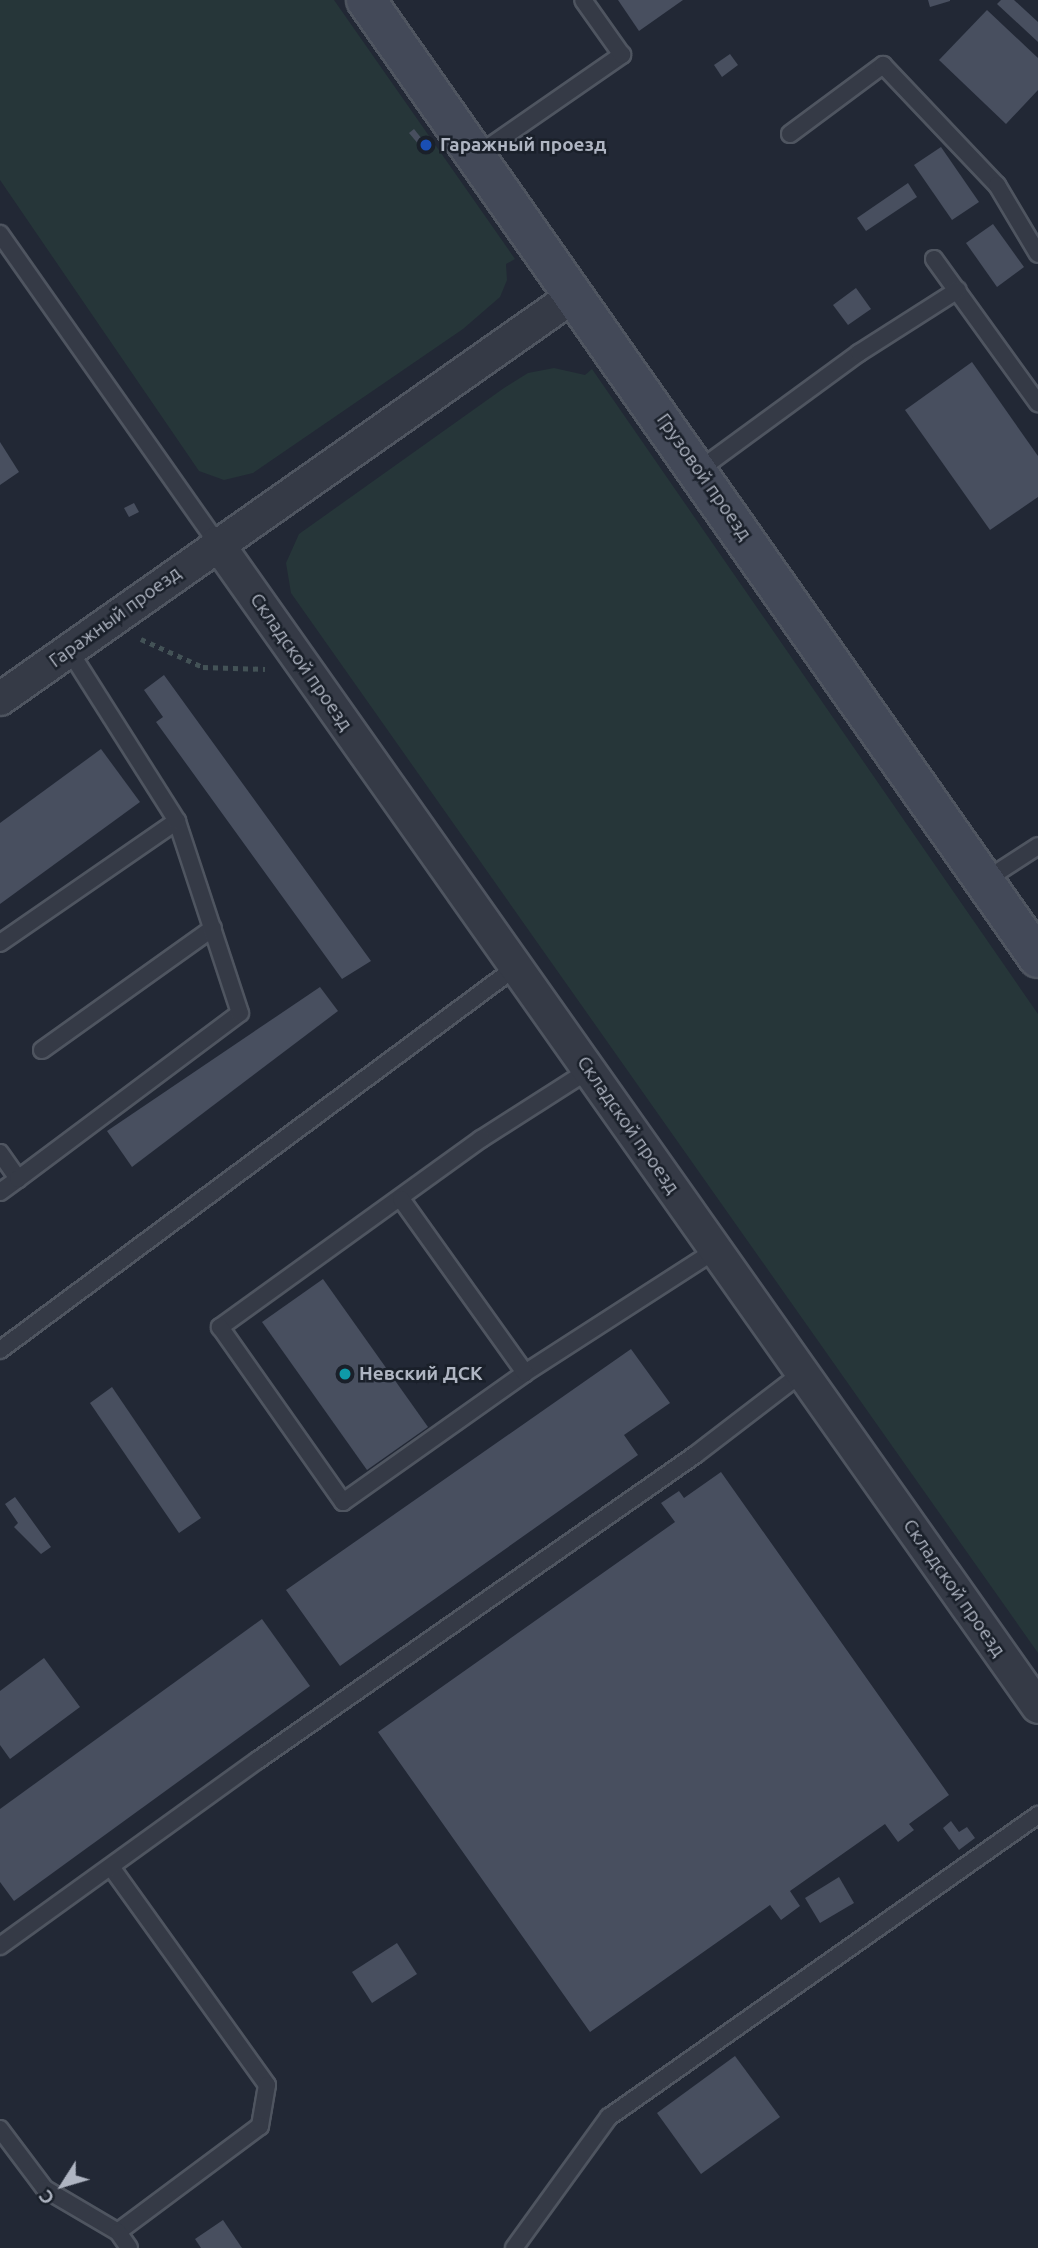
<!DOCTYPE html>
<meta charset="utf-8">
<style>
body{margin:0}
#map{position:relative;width:1038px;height:2248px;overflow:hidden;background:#222835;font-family:Ubuntu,sans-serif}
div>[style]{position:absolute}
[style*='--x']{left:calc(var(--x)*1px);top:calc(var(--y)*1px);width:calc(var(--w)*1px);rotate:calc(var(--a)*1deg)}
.green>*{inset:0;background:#263639}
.building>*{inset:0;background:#484f5f}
.path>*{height:4.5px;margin-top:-2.25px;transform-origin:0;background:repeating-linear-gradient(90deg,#435256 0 5px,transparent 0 10px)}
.roads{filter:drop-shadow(2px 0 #4f5560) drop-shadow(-2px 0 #4f5560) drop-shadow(0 2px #4f5560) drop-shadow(0 -2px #4f5560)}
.lane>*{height:16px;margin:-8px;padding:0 8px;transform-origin:8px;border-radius:8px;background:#353a46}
.street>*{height:32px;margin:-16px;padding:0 16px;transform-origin:16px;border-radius:16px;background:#353a46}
.secondary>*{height:38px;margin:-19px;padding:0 19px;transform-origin:19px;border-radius:19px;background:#434958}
.dots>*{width:19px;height:19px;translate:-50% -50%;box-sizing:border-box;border:4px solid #1a202a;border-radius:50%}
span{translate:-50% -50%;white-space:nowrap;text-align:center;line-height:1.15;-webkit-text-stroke:5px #1a202a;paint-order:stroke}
.poi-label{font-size:19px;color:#afb5c2;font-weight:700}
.left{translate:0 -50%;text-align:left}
.street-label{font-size:19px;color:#afb5c2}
.north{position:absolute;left:28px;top:2150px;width:70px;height:70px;-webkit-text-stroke:5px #1a202a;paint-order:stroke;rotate:233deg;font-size:19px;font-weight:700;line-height:28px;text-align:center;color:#afb5c2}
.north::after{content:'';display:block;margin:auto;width:24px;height:32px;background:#afb5c2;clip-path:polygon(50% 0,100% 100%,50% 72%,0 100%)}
</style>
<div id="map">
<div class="green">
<i style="clip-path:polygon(0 0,334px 0,515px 259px,506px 264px,507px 280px,500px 297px,463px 329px,253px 473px,224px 480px,199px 471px,0 180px)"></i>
<i style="clip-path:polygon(554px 368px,585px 375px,592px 369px,1038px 1014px,1038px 1653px,291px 593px,286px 563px,299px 534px,504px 388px,528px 373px)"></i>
</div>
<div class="building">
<i style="clip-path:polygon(618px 0,683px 0,639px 31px)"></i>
<i style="clip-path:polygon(928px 0,950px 0,950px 1px,930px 7px)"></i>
<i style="clip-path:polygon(1001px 0,1014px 0,1038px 22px,1038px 42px,997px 4px)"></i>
<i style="clip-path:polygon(987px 10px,1038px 58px,1038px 90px,1006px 124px,939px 60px)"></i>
<i style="clip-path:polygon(730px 54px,738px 65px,722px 77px,714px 65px)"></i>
<i style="clip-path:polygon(414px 129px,430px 149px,425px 152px,409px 133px)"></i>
<i style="clip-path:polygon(941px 147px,979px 202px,952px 220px,914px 165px)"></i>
<i style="clip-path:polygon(908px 183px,917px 197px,866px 231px,857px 218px)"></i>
<i style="clip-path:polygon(993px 224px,1024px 267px,997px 287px,966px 243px)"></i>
<i style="clip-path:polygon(856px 288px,871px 309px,848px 325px,833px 305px)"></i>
<i style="clip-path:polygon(972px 362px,1038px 456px,1038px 497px,990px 530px,905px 410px)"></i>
<i style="clip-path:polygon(0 442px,19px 472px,0 485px)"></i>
<i style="clip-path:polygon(134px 503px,139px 512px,129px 517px,124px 508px)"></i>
<i style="clip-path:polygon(164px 675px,371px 961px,342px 979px,156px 722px,163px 717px,144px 690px)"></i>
<i style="clip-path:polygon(101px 749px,140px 802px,0 904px,0 823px)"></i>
<i style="clip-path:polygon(320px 987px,338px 1011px,132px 1167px,107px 1131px)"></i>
<i style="clip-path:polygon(323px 1279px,428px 1427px,367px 1470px,262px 1322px)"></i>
<i style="clip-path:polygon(631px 1349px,670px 1403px,624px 1435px,638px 1455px,340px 1666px,286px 1590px)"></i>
<i style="clip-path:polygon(112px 1387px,201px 1518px,179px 1533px,90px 1403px)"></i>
<i style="clip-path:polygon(721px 1472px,949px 1795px,909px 1824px,914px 1830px,898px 1842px,885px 1824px,790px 1891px,800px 1906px,781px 1920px,770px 1905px,590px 2032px,378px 1732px,675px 1522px,661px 1503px,679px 1491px,684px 1498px)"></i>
<i style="clip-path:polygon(15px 1497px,51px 1547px,41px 1554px,14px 1527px,18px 1523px,5px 1504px)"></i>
<i style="clip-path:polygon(262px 1619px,310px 1686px,14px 1901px,0 1882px,0 1809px)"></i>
<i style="clip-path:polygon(44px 1658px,80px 1707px,10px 1759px,0 1745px,0 1691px)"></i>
<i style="clip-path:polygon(951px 1821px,959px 1832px,967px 1827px,975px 1838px,959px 1850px,943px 1828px)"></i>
<i style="clip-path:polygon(839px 1877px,854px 1903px,820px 1923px,805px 1898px)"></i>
<i style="clip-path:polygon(397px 1943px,417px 1974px,372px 2003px,352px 1972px)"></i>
<i style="clip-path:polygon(735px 2056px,780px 2117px,701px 2174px,657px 2113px)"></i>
<i style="clip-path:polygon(223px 2220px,242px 2248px,201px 2248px,195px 2239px)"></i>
</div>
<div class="path">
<i style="--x:141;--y:639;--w:68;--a:24.3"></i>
<i style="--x:203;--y:667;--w:62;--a:1.8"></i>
</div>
<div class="roads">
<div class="lane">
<i style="--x:790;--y:134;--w:116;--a:-36.6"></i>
<i style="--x:883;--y:65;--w:166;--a:46.5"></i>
<i style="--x:997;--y:185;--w:80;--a:59.3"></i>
<i style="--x:476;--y:156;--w:178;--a:-34.7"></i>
<i style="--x:622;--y:55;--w:67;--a:-125.3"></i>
<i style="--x:0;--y:234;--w:378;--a:54.9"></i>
<i style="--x:934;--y:259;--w:178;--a:54.2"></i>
<i style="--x:699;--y:470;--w:198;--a:-36.2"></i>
<i style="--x:859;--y:353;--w:117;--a:-32.5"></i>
<i style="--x:984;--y:881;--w:64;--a:-32.9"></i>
<i style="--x:0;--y:943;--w:215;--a:-34.6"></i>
<i style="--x:42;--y:1050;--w:210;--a:-35.5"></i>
<i style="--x:589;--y:1070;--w:128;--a:147.4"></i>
<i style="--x:481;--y:1139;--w:322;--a:144.2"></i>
<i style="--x:220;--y:1327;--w:214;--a:54.9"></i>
<i style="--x:343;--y:1502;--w:223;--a:-35.3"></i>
<i style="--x:525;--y:1373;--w:227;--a:-32.8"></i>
<i style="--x:0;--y:1153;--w:32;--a:55"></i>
<i style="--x:18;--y:1179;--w:22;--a:144"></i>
<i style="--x:18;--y:1179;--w:277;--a:-36.8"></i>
<i style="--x:240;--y:1013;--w:202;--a:-108.2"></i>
<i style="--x:177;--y:821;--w:202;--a:-122.3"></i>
<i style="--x:401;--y:1199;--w:214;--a:54.5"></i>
<i style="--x:0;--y:1350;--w:643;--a:-36.58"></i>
<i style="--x:111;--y:1867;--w:268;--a:54.4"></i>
<i style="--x:267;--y:2085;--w:42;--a:99.7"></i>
<i style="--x:260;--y:2126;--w:177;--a:143.3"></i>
<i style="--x:0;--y:1946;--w:318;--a:-35.8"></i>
<i style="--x:258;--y:1760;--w:533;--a:-34.91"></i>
<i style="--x:695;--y:1455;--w:135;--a:-37.5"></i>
<i style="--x:0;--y:2129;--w:75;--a:53.1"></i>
<i style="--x:45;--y:2189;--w:85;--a:30.5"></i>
<i style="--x:118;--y:2232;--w:19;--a:55"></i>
<i style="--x:514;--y:2248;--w:162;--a:-54.1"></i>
<i style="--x:609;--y:2117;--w:525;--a:-35.14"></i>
</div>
<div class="street">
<i style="--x:217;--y:543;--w:1424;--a:54.8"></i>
<i style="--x:0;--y:699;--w:704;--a:-35.11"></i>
</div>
<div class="secondary">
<i style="--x:366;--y:0;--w:1170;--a:54.95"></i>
</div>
</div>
<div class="dots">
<i style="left:426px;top:145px;background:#1a4fb4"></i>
<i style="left:345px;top:1374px;background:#0f9aa8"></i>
</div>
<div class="poi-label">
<span class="left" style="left:440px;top:145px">Гаражный проезд</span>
<span class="left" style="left:359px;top:1374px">Невский ДСК</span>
</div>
<div class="street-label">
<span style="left:704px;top:477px;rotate:55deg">Грузовой проезд</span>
<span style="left:115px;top:617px;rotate:-36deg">Гаражный проезд</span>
<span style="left:301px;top:662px;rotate:55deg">Складской проезд</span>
<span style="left:628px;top:1125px;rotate:55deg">Складской проезд</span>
<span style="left:954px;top:1588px;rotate:55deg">Складской проезд</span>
</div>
<div class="north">С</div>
</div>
